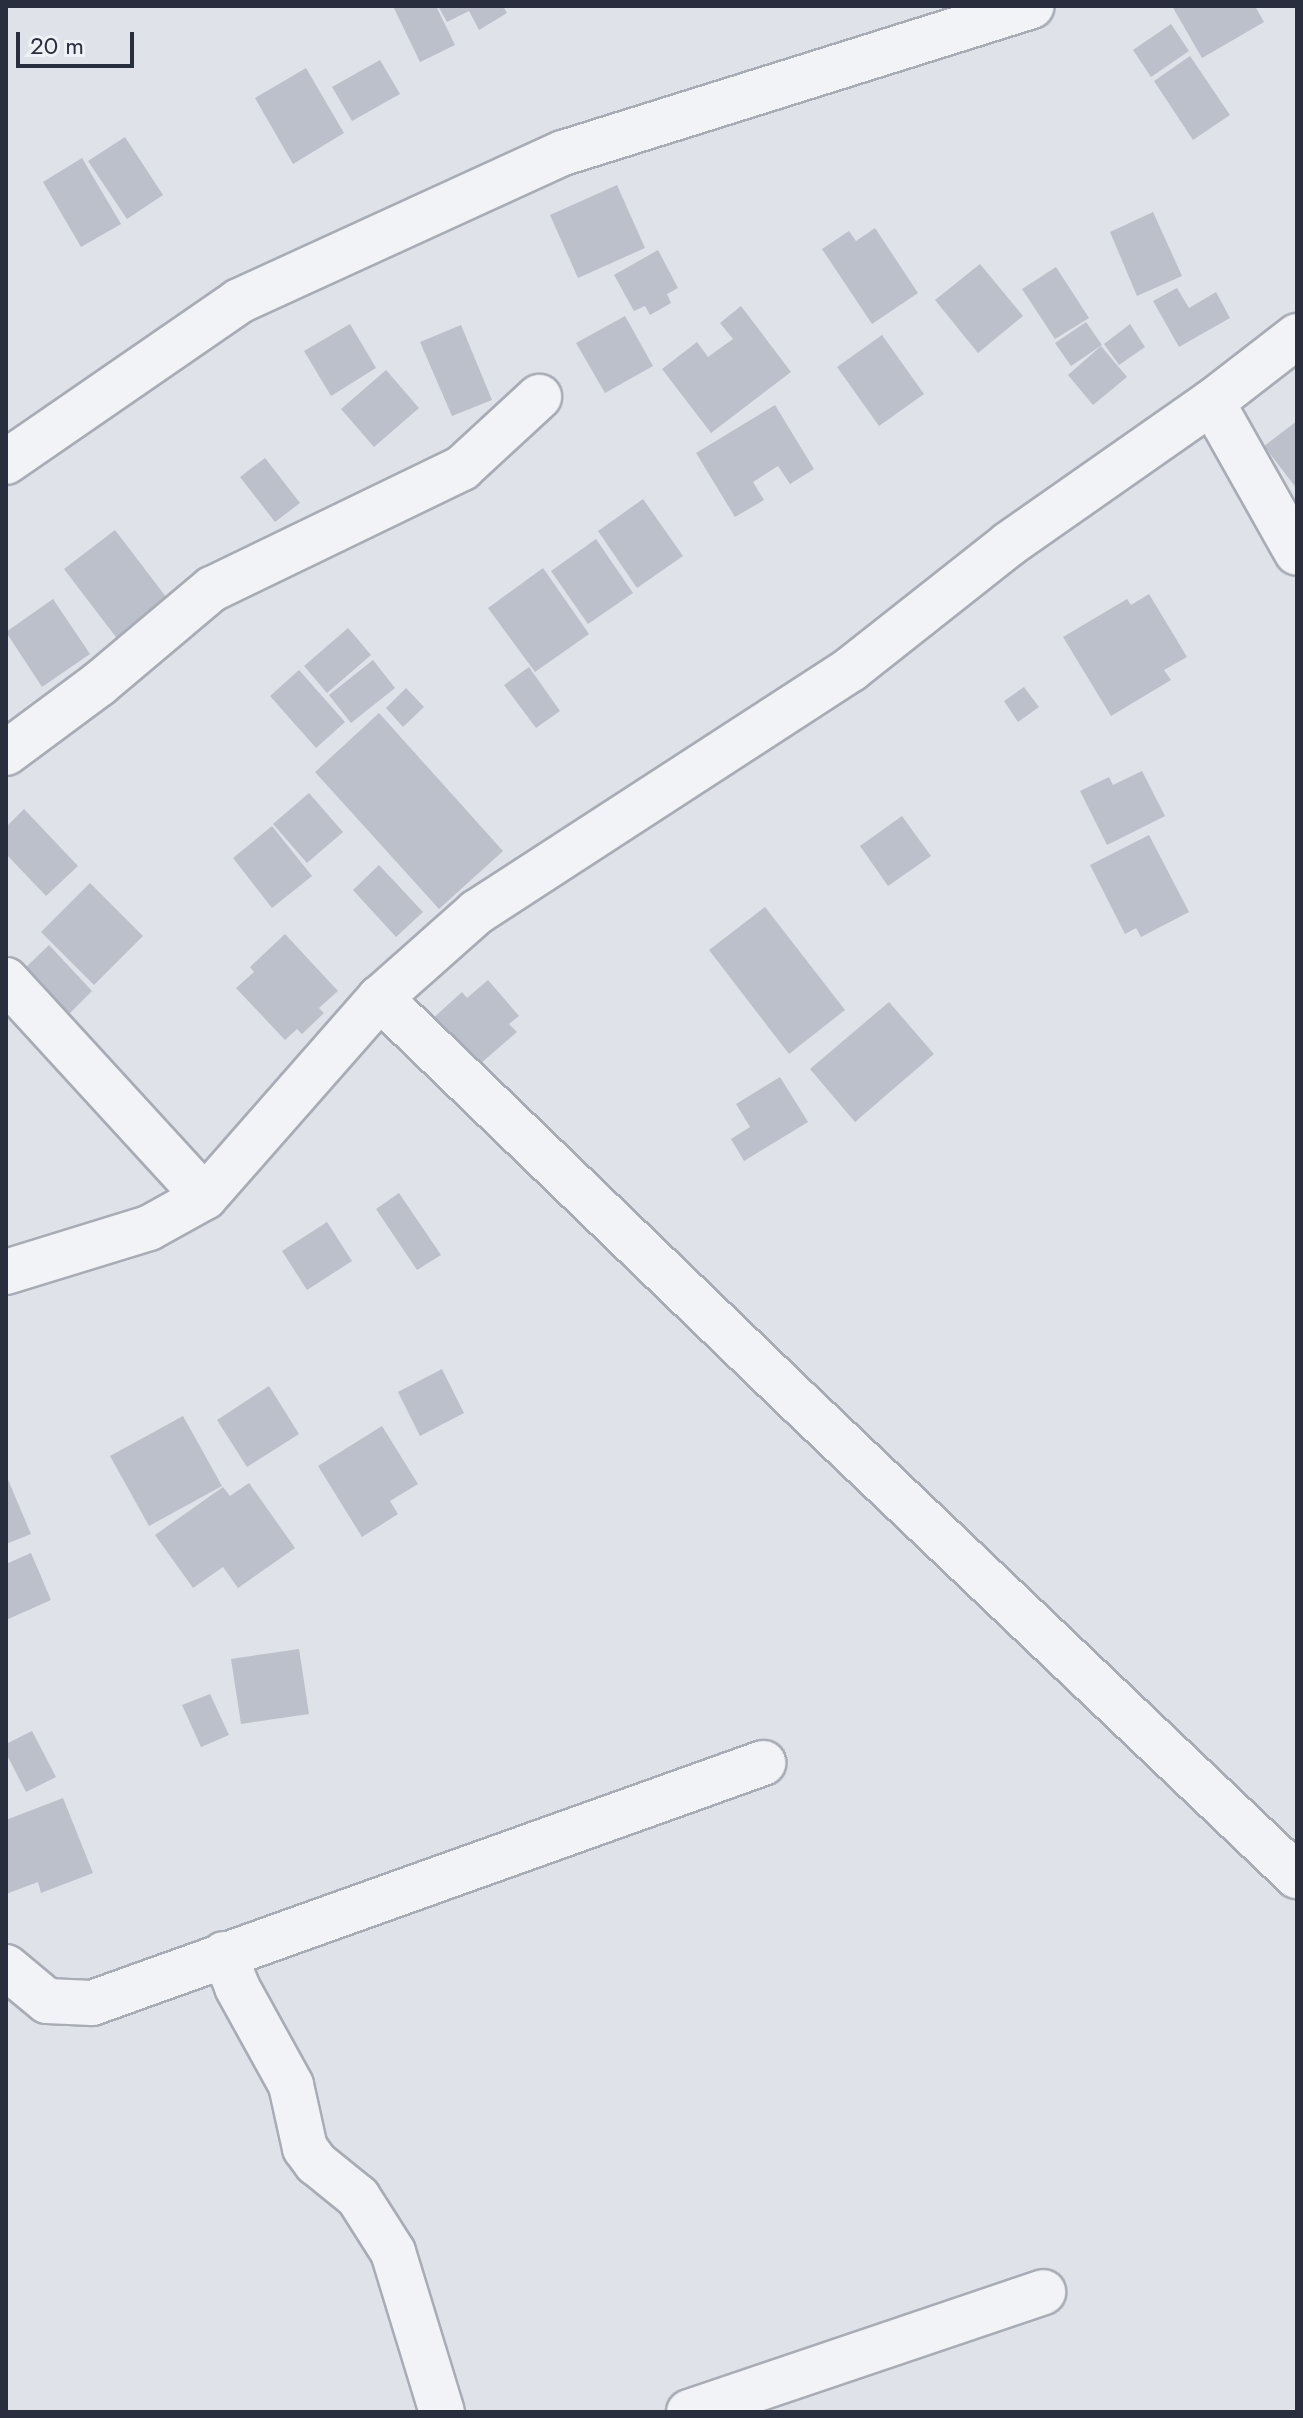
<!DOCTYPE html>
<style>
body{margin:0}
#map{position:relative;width:1303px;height:2418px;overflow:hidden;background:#dfe2e8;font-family:Jost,sans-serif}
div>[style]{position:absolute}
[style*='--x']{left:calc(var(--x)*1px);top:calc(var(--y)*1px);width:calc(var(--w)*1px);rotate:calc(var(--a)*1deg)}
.building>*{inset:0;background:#bcc0ca}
.roads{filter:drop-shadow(2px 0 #a8acb5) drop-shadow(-2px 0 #a8acb5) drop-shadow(0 2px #a8acb5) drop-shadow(0 -2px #a8acb5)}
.minor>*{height:44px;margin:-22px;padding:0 22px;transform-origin:22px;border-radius:22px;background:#f2f3f6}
span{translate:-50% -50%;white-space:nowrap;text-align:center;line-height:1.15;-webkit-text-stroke:6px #eef1f5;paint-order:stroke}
.frame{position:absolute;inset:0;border:8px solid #292e3e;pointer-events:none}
.scale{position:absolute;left:16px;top:32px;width:118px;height:36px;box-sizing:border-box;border:4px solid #292e3e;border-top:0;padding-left:10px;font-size:24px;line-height:28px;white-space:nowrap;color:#292e3e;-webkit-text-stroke:6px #eef1f5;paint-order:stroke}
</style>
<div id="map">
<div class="building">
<i style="clip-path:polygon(393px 6px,436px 6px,455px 45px,420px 62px)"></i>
<i style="clip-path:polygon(438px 6px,503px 6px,507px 13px,479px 30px,469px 11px,447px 22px)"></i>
<i style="clip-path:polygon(1172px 6px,1255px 6px,1264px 22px,1202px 58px)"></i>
<i style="clip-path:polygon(1171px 24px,1189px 51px,1151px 77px,1133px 50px)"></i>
<i style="clip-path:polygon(1190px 56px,1230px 115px,1193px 140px,1154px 81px)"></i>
<i style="clip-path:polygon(380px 60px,400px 94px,352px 121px,332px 87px)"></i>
<i style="clip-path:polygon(306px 68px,344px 133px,293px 164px,255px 98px)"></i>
<i style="clip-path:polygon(125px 137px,163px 195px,127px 219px,88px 161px)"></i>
<i style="clip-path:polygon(82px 158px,121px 224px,81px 247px,43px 182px)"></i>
<i style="clip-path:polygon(617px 185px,645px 248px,578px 278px,550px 215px)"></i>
<i style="clip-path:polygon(1153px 212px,1182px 276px,1137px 296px,1110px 232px)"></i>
<i style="clip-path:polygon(875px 228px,918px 293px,872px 324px,822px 249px,849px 231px,856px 241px)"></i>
<i style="clip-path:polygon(658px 250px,678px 288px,667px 294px,671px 303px,650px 315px,645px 306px,634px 311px,614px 275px)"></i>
<i style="clip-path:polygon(980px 264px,1023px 316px,978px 353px,935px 300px)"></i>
<i style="clip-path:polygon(1056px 267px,1089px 318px,1055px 339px,1022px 289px)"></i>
<i style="clip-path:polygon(1177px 288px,1189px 308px,1216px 292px,1230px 318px,1179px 347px,1153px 301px)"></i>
<i style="clip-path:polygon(741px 306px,791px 372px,711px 433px,662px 369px,697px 342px,708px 357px,733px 339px,720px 323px)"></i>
<i style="clip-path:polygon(625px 316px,653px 366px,605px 393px,576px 343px)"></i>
<i style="clip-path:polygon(1086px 322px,1102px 345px,1071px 366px,1055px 343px)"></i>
<i style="clip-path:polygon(350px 324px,376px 368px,331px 396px,304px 351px)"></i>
<i style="clip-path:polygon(1130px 324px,1145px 347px,1119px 365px,1104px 344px)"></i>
<i style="clip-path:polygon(461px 325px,492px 400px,452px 416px,420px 342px)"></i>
<i style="clip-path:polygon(882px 335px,924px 394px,879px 426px,837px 367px)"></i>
<i style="clip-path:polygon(1101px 346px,1127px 377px,1093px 405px,1068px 375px)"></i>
<i style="clip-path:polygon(386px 370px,419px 408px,374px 447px,341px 409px)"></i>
<i style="clip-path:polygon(775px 405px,814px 469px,790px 484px,778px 466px,753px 482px,764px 500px,735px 517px,696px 453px)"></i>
<i style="clip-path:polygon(1297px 421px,1297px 489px,1264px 446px)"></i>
<i style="clip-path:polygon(265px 458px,300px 503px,275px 522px,240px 477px)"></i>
<i style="clip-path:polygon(643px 499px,683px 556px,637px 588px,598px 531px)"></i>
<i style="clip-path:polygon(115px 530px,176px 610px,125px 649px,64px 569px)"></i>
<i style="clip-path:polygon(596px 539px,633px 593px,588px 624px,551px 571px)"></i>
<i style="clip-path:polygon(543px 568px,589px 634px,535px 672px,488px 608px)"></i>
<i style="clip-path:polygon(1149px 594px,1187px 657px,1164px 670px,1171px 680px,1111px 716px,1063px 637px,1127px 599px,1131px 605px)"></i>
<i style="clip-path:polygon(53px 599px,90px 654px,42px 687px,6px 632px)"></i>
<i style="clip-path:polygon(348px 628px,371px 655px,327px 693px,304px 666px)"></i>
<i style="clip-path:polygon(373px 660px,395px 688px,351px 723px,329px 695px)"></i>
<i style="clip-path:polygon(529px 667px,560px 711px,536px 728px,504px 685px)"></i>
<i style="clip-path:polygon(299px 670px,345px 722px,316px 748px,270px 696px)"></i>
<i style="clip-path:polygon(1024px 687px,1039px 707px,1018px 722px,1004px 701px)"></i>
<i style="clip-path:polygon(406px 688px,424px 707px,403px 727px,386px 708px)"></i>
<i style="clip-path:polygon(379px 713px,503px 851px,439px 909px,315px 772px)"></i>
<i style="clip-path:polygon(1142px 771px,1165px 816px,1107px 845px,1080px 791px,1109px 777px,1113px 785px)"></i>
<i style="clip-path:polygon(309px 793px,343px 832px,307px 863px,273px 824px)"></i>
<i style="clip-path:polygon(24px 809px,78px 866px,46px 896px,6px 854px,6px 827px)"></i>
<i style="clip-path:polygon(902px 816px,931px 856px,888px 886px,860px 846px)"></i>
<i style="clip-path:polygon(272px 826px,312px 876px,272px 908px,233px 858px)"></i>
<i style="clip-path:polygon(1149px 835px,1189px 912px,1141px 937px,1136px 928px,1125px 934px,1090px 865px)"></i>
<i style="clip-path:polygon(379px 865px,423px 912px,396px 937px,353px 890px)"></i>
<i style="clip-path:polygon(90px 883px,143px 936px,94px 985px,41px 932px)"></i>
<i style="clip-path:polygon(765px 907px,845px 1010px,789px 1054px,709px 950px)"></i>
<i style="clip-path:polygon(285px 934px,338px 991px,319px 1008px,324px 1013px,302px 1034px,297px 1029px,285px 1040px,236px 988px,254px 972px,250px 967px)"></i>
<i style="clip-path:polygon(49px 945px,92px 991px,67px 1016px,23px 970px)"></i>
<i style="clip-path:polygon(488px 980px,519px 1016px,509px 1024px,517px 1032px,473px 1070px,430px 1021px,462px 992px,467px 998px)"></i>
<i style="clip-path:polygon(889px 1002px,934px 1054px,855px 1122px,810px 1069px)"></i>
<i style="clip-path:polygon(780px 1077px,808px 1122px,744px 1161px,731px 1139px,750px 1127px,736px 1104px)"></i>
<i style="clip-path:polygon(399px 1193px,441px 1255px,417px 1270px,376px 1209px)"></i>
<i style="clip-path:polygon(327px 1222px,352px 1261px,307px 1290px,282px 1251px)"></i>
<i style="clip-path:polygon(442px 1369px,464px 1413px,420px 1436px,398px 1392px)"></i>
<i style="clip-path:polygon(269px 1386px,299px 1434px,247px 1467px,217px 1420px)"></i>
<i style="clip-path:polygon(183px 1416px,222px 1486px,149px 1526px,110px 1456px)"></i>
<i style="clip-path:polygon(382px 1426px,418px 1484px,390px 1501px,398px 1514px,362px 1537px,318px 1466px)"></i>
<i style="clip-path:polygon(6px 1475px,31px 1534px,6px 1544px)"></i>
<i style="clip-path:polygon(249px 1483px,295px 1548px,238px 1588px,223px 1567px,193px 1588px,155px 1535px,223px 1487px,230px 1496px)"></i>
<i style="clip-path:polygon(31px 1553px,51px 1600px,6px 1620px,6px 1564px)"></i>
<i style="clip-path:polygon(299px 1649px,309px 1714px,241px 1724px,231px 1659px)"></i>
<i style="clip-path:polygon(210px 1694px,229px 1735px,201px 1747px,182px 1705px)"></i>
<i style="clip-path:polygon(32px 1731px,56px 1777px,26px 1792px,6px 1753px,6px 1744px)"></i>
<i style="clip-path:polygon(63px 1798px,93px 1873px,41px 1893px,38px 1882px,6px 1894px,6px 1820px)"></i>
</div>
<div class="roads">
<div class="minor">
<i style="--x:1212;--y:402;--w:173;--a:60.6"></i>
<i style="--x:6;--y:462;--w:283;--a:-34.6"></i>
<i style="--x:239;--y:301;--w:356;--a:-24.6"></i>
<i style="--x:563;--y:153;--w:491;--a:-17.4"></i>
<i style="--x:6;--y:753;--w:116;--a:-36.6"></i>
<i style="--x:99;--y:684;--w:148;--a:-40.1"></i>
<i style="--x:212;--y:589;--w:278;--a:-25.8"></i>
<i style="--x:462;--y:468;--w:105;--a:-42.7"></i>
<i style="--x:6;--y:980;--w:294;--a:47.5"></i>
<i style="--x:380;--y:998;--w:582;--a:43.96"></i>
<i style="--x:799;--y:1402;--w:688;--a:43.59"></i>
<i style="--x:6;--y:1272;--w:150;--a:-17.1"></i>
<i style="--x:149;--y:1228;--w:64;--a:-29"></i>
<i style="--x:205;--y:1197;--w:265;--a:-48.7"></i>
<i style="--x:380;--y:998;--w:130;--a:-41.6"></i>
<i style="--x:477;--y:912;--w:446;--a:-33"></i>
<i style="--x:851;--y:669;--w:201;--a:-38.3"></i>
<i style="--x:1009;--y:544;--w:248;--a:-35"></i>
<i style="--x:1212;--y:402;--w:108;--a:-37.8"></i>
<i style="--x:224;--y:1954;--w:35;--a:68"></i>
<i style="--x:237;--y:1987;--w:112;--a:61.1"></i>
<i style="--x:291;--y:2085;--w:65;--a:77.5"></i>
<i style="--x:305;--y:2148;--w:19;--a:54"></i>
<i style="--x:316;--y:2163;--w:54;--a:39"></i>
<i style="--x:358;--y:2197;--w:65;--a:57.5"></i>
<i style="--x:393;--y:2252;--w:167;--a:73"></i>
<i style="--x:6;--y:1967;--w:53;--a:39.7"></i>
<i style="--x:47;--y:2001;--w:45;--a:2.5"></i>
<i style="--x:92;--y:2003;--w:713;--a:-19.68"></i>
<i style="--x:689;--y:2412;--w:374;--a:-18.7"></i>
</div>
</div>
<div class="frame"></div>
<div class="scale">20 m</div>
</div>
